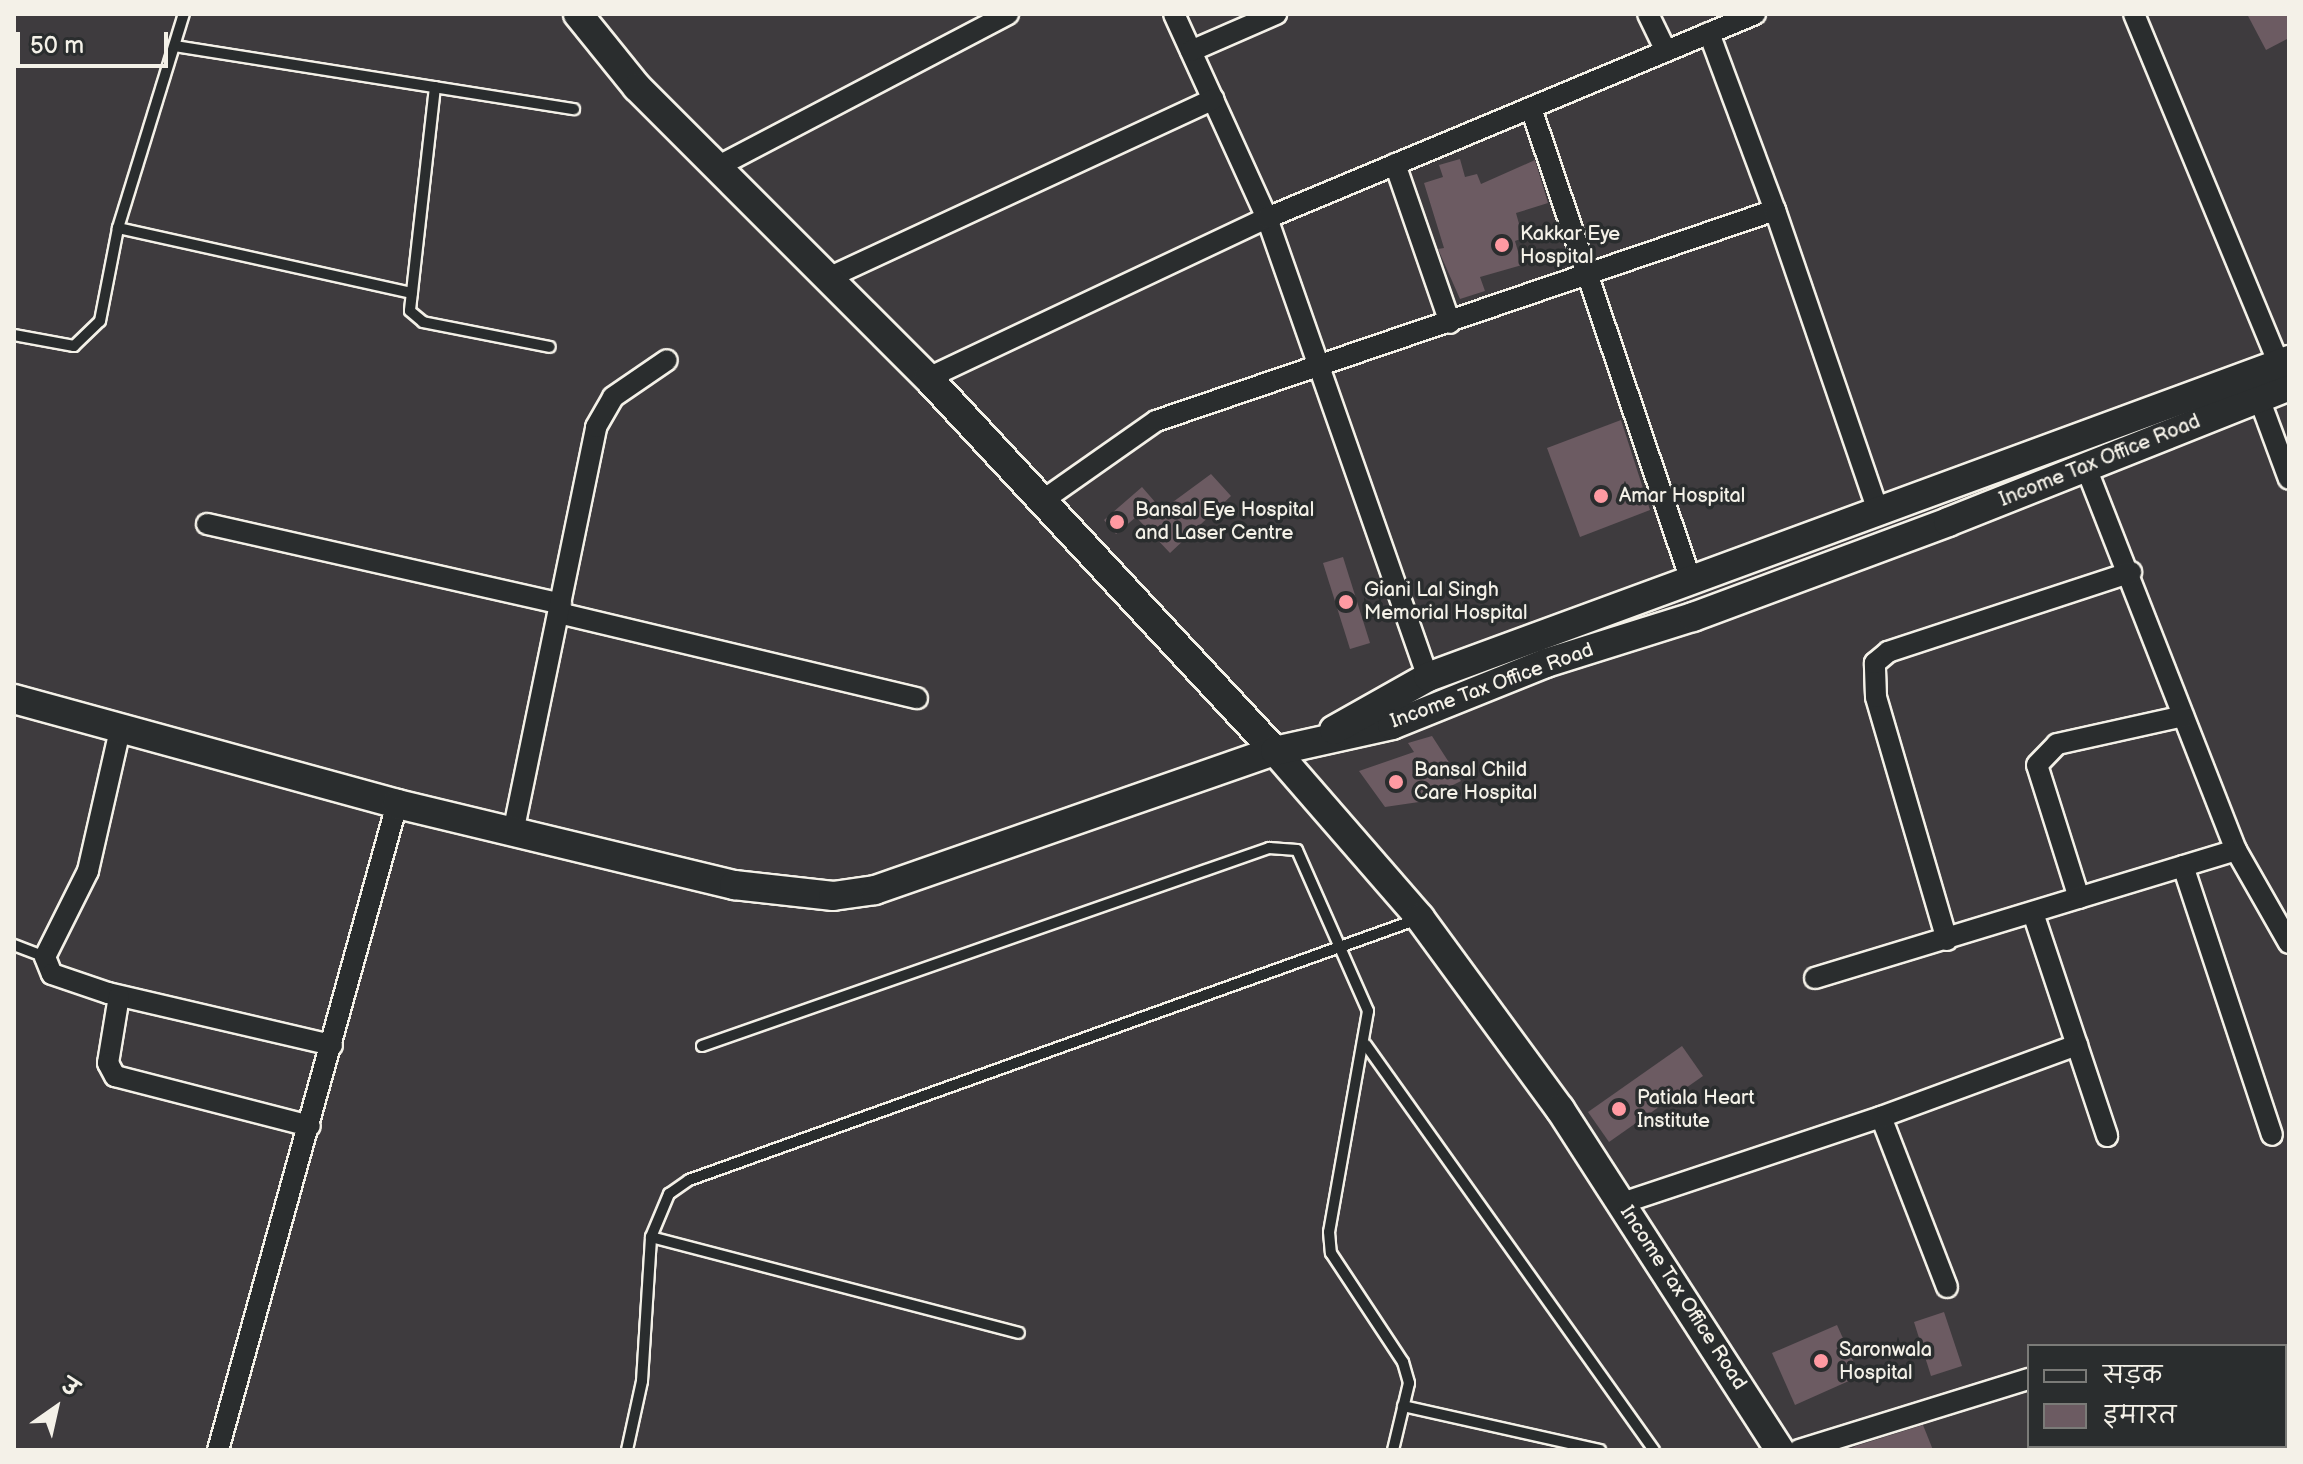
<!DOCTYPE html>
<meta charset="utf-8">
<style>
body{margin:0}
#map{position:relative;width:2303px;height:1464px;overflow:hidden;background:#3e3b3e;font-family:"Balsamiq Sans","Playpen Sans Deva",sans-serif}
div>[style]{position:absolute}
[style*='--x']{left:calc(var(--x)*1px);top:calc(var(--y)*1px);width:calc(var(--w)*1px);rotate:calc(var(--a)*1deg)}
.building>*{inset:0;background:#6c5b62}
.roads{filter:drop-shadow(2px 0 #f4f1e8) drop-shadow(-2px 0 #f4f1e8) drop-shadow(0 2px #f4f1e8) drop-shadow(0 -2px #f4f1e8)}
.lane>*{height:10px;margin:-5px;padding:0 5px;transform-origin:5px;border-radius:5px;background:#2a2d2e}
.street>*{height:20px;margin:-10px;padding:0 10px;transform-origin:10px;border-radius:10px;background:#2a2d2e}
.secondary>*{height:28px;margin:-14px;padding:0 14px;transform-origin:14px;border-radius:14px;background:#2a2d2e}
.dots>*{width:22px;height:22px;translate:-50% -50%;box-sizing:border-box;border:4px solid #2a2d2e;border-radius:50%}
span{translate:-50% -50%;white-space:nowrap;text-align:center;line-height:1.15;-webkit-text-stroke:7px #2a2d2e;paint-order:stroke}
.poi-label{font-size:20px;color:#f4f1e8}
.left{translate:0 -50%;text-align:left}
.street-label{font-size:20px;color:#f4f1e8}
.frame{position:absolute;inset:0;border:16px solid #f4f1e8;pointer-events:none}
.legend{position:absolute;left:2027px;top:1344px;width:260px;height:104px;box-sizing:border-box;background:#2a2d2e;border:2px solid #7b7b78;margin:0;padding:10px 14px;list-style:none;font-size:24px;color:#f4f1e8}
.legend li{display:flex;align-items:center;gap:16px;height:40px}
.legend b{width:40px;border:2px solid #7b7b78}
.north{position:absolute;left:16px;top:1368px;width:80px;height:80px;-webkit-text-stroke:6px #2a2d2e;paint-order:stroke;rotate:34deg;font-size:22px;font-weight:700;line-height:32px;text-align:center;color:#f4f1e8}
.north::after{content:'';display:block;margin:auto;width:28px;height:36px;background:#f4f1e8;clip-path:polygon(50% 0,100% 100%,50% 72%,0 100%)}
.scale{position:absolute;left:16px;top:32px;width:152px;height:36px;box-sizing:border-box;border:4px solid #f4f1e8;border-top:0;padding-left:10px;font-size:24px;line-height:28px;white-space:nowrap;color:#f4f1e8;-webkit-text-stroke:6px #2a2d2e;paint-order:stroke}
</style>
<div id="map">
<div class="building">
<i style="clip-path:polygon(2247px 14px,2289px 14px,2289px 38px,2266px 50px)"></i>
<i style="clip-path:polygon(1460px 159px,1465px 177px,1477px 174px,1481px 184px,1535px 160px,1548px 203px,1516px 213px,1523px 238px,1515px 241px,1522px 265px,1480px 277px,1485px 291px,1460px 299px,1438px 249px,1444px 248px,1424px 183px,1443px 177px,1439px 165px)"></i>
<i style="clip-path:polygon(1621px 420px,1650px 510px,1580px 537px,1547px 448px)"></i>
<i style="clip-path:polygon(1211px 474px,1231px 496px,1170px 553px,1136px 517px,1116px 534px,1104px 520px,1142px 487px,1162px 510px)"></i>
<i style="clip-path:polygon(1343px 557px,1370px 643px,1350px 649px,1323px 563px)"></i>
<i style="clip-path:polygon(1432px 736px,1461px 781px,1419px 802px,1385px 807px,1359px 771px,1414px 752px,1408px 743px)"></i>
<i style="clip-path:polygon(1682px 1046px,1703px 1076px,1609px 1142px,1588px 1112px)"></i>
<i style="clip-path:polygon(1944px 1312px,1962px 1366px,1931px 1376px,1914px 1322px)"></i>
<i style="clip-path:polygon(1837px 1325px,1860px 1376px,1795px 1405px,1772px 1353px)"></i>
<i style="clip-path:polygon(1923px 1425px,1933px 1450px,1849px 1450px,1856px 1446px)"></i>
</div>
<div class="roads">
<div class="lane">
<i style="--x:175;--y:46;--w:404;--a:9"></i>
<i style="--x:435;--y:87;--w:225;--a:96.4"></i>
<i style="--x:410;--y:311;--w:17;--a:40"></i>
<i style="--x:423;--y:322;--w:129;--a:11.1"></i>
<i style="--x:118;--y:228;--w:301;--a:12.5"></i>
<i style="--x:14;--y:335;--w:61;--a:10.4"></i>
<i style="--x:74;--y:346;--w:36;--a:-44"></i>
<i style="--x:100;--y:321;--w:95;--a:-79"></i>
<i style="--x:118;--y:228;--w:224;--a:-72.9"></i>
<i style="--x:14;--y:945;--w:33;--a:21"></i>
<i style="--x:1366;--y:1045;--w:497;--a:54.6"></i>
<i style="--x:702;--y:1046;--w:601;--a:-19.25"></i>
<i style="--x:1269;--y:848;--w:28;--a:4"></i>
<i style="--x:1297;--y:850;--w:176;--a:66.2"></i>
<i style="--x:1368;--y:1011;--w:224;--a:100"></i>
<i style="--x:1329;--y:1232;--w:21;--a:85"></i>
<i style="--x:1331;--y:1253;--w:131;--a:56.6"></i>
<i style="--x:1403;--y:1362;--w:22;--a:74"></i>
<i style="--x:1409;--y:1383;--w:69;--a:103.4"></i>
<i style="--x:651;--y:1237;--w:380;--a:14.6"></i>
<i style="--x:1403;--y:1406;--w:202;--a:12.6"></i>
<i style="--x:627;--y:1450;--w:71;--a:-77.7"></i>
<i style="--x:642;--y:1381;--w:144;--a:-86.4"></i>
<i style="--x:651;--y:1237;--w:47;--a:-67.3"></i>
<i style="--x:669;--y:1194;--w:24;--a:-35"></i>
<i style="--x:689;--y:1180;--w:774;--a:-19.7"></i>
</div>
<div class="street">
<i style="--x:1174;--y:14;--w:224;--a:65.5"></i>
<i style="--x:1267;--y:218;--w:486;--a:70.7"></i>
<i style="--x:1648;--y:14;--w:41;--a:64.1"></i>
<i style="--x:2134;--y:14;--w:379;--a:67.5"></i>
<i style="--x:1709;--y:33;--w:189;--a:69.6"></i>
<i style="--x:1191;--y:51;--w:93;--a:-23.5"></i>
<i style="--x:1531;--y:108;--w:499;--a:71.3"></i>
<i style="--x:1395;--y:164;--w:168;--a:70.9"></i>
<i style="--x:715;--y:168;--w:331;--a:-27.7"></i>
<i style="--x:828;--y:278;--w:425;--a:-24.9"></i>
<i style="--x:928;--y:378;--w:375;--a:-25.3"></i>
<i style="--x:1267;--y:218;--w:529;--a:-22.69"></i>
<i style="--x:2259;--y:398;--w:86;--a:69.7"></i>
<i style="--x:2085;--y:465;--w:414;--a:68.6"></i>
<i style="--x:2236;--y:850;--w:107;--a:60.3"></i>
<i style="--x:1042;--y:501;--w:139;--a:-35.1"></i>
<i style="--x:1156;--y:421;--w:654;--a:-18.82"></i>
<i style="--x:1775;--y:210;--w:320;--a:71.1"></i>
<i style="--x:207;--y:524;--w:363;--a:12.7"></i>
<i style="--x:559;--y:613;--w:368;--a:13.4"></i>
<i style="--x:120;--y:730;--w:145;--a:102.8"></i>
<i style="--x:88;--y:871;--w:96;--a:116.6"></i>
<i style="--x:45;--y:957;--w:18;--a:68"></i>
<i style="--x:52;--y:974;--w:59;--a:18.7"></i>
<i style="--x:108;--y:993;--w:230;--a:13.1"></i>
<i style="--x:514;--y:828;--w:409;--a:-78.4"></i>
<i style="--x:596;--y:427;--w:34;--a:-60"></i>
<i style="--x:613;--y:397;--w:65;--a:-34.4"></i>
<i style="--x:2183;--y:866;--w:283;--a:71.7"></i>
<i style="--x:2079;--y:898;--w:139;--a:-107.5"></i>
<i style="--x:2037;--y:765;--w:29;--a:-46"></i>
<i style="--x:2057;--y:744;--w:129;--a:-12.5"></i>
<i style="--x:2033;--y:913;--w:235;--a:71.6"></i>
<i style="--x:1947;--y:940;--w:253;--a:-106.3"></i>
<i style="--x:1876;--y:697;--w:34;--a:-92"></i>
<i style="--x:1875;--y:663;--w:17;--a:-40"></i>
<i style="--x:1888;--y:652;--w:256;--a:-18.2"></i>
<i style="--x:1815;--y:978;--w:440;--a:-16.9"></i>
<i style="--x:119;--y:996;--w:68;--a:99.3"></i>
<i style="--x:108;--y:1063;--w:15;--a:62"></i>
<i style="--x:115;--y:1076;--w:201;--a:14.4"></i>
<i style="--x:1622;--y:1203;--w:273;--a:-18.4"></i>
<i style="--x:1947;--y:1287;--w:182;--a:-111.2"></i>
<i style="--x:1881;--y:1117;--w:209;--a:-20.2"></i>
<i style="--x:218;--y:1450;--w:670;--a:-74.51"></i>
<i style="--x:1799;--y:1450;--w:241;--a:-17.2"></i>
</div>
<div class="secondary">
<i style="--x:578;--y:14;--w:94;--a:51.1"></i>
<i style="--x:637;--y:87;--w:412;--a:45"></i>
<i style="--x:928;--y:378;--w:509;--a:47.07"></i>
<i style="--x:1275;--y:751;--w:221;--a:49"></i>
<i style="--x:1420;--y:918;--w:237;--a:53.8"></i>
<i style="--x:1560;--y:1109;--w:406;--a:57.2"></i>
<i style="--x:14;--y:699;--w:397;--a:15.3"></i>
<i style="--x:397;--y:804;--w:347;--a:13.5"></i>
<i style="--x:734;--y:885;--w:100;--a:6.3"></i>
<i style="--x:833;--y:896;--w:42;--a:-8.1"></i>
<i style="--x:875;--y:890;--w:423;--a:-19.2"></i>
<i style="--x:1275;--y:751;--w:120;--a:-12.5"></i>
<i style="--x:1392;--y:725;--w:166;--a:-21.9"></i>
<i style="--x:1546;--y:663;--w:154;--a:-17.4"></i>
<i style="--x:1693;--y:617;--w:272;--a:-20.4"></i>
<i style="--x:1948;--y:522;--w:367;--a:-21.7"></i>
<i style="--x:1334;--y:730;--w:108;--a:-29.4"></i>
<i style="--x:1428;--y:677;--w:918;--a:-20.21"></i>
</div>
</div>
<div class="dots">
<i style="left:1502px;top:245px;background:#ff9aa2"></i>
<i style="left:1601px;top:496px;background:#ff9aa2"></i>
<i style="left:1117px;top:522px;background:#ff9aa2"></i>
<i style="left:1346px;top:602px;background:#ff9aa2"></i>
<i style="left:1396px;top:782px;background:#ff9aa2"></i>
<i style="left:1619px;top:1109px;background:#ff9aa2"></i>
<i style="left:1821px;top:1361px;background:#ff9aa2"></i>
</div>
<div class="poi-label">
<span class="left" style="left:1520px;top:246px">Kakkar Eye<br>Hospital</span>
<span class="left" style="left:1619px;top:496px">Amar Hospital</span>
<span class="left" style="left:1135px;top:522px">Bansal Eye Hospital<br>and Laser Centre</span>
<span class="left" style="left:1364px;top:602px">Giani Lal Singh<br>Memorial Hospital</span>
<span class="left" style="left:1414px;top:782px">Bansal Child<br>Care Hospital</span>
<span class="left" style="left:1637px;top:1110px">Patiala Heart<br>Institute</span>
<span class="left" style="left:1839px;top:1362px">Saronwala<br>Hospital</span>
</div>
<div class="street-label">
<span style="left:2100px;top:461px;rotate:-22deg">Income Tax Office Road</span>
<span style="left:1492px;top:686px;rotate:-20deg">Income Tax Office Road</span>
<span style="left:1683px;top:1298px;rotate:57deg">Income Tax Office Road</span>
</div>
<div class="frame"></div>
<ul class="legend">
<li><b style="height:10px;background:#2a2d2e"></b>सड़क</li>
<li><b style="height:22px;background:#6c5b62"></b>इमारत</li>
</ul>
<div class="north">उ</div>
<div class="scale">50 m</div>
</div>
